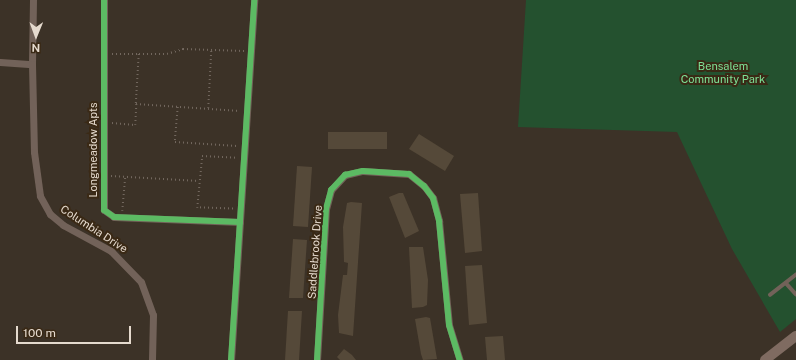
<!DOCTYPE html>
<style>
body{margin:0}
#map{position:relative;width:796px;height:360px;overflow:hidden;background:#3c3227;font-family:"Public Sans",sans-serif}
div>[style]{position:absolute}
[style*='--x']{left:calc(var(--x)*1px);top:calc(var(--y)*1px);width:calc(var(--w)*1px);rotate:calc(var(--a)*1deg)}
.green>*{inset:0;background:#24512f}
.building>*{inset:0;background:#554939}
.path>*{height:1.5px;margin-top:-0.75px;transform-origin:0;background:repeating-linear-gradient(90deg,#72675e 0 1px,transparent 0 4px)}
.service>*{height:3.5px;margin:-1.75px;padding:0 1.75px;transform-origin:1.75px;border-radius:1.75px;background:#726259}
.minor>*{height:7px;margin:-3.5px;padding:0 3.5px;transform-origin:3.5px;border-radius:3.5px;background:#726259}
.secondary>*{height:10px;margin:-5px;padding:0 5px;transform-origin:5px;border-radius:5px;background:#7f6b61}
.cycleway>*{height:6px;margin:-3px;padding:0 3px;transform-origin:3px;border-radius:3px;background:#5cba63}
span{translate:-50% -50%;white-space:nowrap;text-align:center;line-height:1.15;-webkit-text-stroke:4px #3a2915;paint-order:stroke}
.park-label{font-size:11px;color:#7ee297}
.street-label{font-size:11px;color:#e5dace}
.north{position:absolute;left:16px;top:16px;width:40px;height:40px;-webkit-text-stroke:3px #3a2915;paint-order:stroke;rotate:181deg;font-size:11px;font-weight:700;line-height:16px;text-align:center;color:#e5dace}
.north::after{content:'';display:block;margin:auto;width:14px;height:18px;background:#e5dace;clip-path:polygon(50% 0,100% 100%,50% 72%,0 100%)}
.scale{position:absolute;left:16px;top:326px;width:115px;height:18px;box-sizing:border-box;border:2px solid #e5dace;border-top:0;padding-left:5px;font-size:12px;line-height:14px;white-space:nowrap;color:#e5dace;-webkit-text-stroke:3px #3a2915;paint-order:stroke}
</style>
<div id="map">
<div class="green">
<i style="clip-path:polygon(526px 0,796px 0,796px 319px,780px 332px,732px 249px,677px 132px,518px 127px)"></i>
</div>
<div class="building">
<i style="clip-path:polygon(328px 132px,387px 132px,387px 149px,328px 149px)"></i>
<i style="clip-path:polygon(419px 134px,454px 156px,445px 171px,409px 149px)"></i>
<i style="clip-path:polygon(297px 166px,312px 167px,308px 227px,293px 226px)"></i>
<i style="clip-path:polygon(399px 193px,403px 193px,419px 231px,405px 238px,389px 197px)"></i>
<i style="clip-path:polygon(478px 193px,482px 251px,465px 253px,460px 194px)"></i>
<i style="clip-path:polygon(351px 202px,362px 203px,353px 336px,339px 333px,338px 315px,343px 275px,347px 275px,348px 263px,344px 262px,343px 227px,347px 203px)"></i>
<i style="clip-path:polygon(293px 239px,307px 240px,303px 298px,289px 298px)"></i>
<i style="clip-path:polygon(409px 247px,423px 247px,428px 280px,427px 305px,423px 307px,412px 308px)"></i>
<i style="clip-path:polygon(482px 265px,487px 323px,469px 325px,465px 266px)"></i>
<i style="clip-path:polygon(288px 311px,302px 311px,299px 360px,285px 360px)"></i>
<i style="clip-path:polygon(426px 317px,430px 318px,437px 359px,423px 360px,421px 354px,415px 319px)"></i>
<i style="clip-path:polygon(503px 336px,505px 360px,487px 360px,485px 337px)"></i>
<i style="clip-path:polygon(344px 349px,352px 355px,356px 360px,340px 360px,337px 357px)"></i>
</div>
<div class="path">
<i style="--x:112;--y:54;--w:27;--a:0"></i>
<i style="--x:139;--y:54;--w:50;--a:93.4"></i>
<i style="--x:136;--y:104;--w:104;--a:3.9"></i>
<i style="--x:139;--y:54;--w:28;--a:0"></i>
<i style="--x:167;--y:54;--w:17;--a:-17"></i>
<i style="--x:183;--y:49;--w:61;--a:1.9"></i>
<i style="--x:178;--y:107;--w:35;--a:95"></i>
<i style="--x:175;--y:142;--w:62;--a:3.7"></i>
<i style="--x:208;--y:108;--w:58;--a:-87"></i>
<i style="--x:112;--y:123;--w:23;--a:5"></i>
<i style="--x:135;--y:125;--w:21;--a:-87"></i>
<i style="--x:111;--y:176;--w:88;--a:3.3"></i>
<i style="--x:233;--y:209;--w:36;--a:-178"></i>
<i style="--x:197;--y:208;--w:52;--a:-84.5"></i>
<i style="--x:202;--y:156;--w:35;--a:3"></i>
<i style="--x:122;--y:211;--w:34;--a:-85"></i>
</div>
<div class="service">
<i style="--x:786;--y:283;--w:15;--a:48"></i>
<i style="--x:770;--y:295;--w:33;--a:-38"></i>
</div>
<div class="minor">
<i style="--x:104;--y:0;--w:210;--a:90"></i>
<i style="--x:104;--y:210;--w:12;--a:35"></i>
<i style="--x:114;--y:217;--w:126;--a:2.3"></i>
<i style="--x:0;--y:62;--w:32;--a:4"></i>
<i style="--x:32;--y:64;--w:64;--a:-89.1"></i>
<i style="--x:32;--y:64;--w:88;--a:88.7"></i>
<i style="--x:34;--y:152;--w:44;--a:82.2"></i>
<i style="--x:40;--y:196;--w:21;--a:61"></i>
<i style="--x:50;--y:214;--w:17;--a:40"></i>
<i style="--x:63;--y:225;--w:55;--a:28.4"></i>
<i style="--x:111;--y:251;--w:43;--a:45.9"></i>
<i style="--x:141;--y:282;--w:35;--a:70"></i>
<i style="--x:153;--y:315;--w:45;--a:91.3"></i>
<i style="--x:231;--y:360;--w:361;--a:-86.3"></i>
<i style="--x:317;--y:360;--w:151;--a:-86.6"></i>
<i style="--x:326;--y:209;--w:20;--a:-75"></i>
<i style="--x:331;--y:190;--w:21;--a:-47"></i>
<i style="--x:345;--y:175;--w:18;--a:-13"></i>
<i style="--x:363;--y:171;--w:46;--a:3.7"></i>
<i style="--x:409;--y:174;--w:19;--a:39"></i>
<i style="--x:424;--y:186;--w:15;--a:53"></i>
<i style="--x:433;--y:198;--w:24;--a:75"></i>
<i style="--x:439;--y:221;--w:104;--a:84.5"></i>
<i style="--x:449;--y:325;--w:37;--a:73"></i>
</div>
<div class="secondary">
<i style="--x:765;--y:360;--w:39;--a:-38"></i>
</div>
<div class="cycleway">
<i style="--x:104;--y:0;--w:210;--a:90"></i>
<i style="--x:104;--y:210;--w:12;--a:35"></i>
<i style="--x:114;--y:217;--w:126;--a:2.3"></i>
<i style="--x:231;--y:360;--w:361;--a:-86.3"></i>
<i style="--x:317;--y:360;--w:151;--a:-86.6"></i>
<i style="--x:326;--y:209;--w:20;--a:-75"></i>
<i style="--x:331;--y:190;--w:21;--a:-47"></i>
<i style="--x:345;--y:175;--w:18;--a:-13"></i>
<i style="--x:363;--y:171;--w:46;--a:3.7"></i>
<i style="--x:409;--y:174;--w:19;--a:39"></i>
<i style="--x:424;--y:186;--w:15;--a:53"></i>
<i style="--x:433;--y:198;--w:24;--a:75"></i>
<i style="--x:439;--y:221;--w:104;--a:84.5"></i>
<i style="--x:449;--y:325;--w:37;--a:73"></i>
</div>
<div class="park-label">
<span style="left:723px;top:73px">Bensalem<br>Community Park</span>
</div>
<div class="street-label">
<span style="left:93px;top:150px;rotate:-90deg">Longmeadow Apts</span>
<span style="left:94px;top:229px;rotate:33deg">Columbia Drive</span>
<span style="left:315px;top:252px;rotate:-86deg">Saddlebrook Drive</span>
</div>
<div class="north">N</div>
<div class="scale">100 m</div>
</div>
